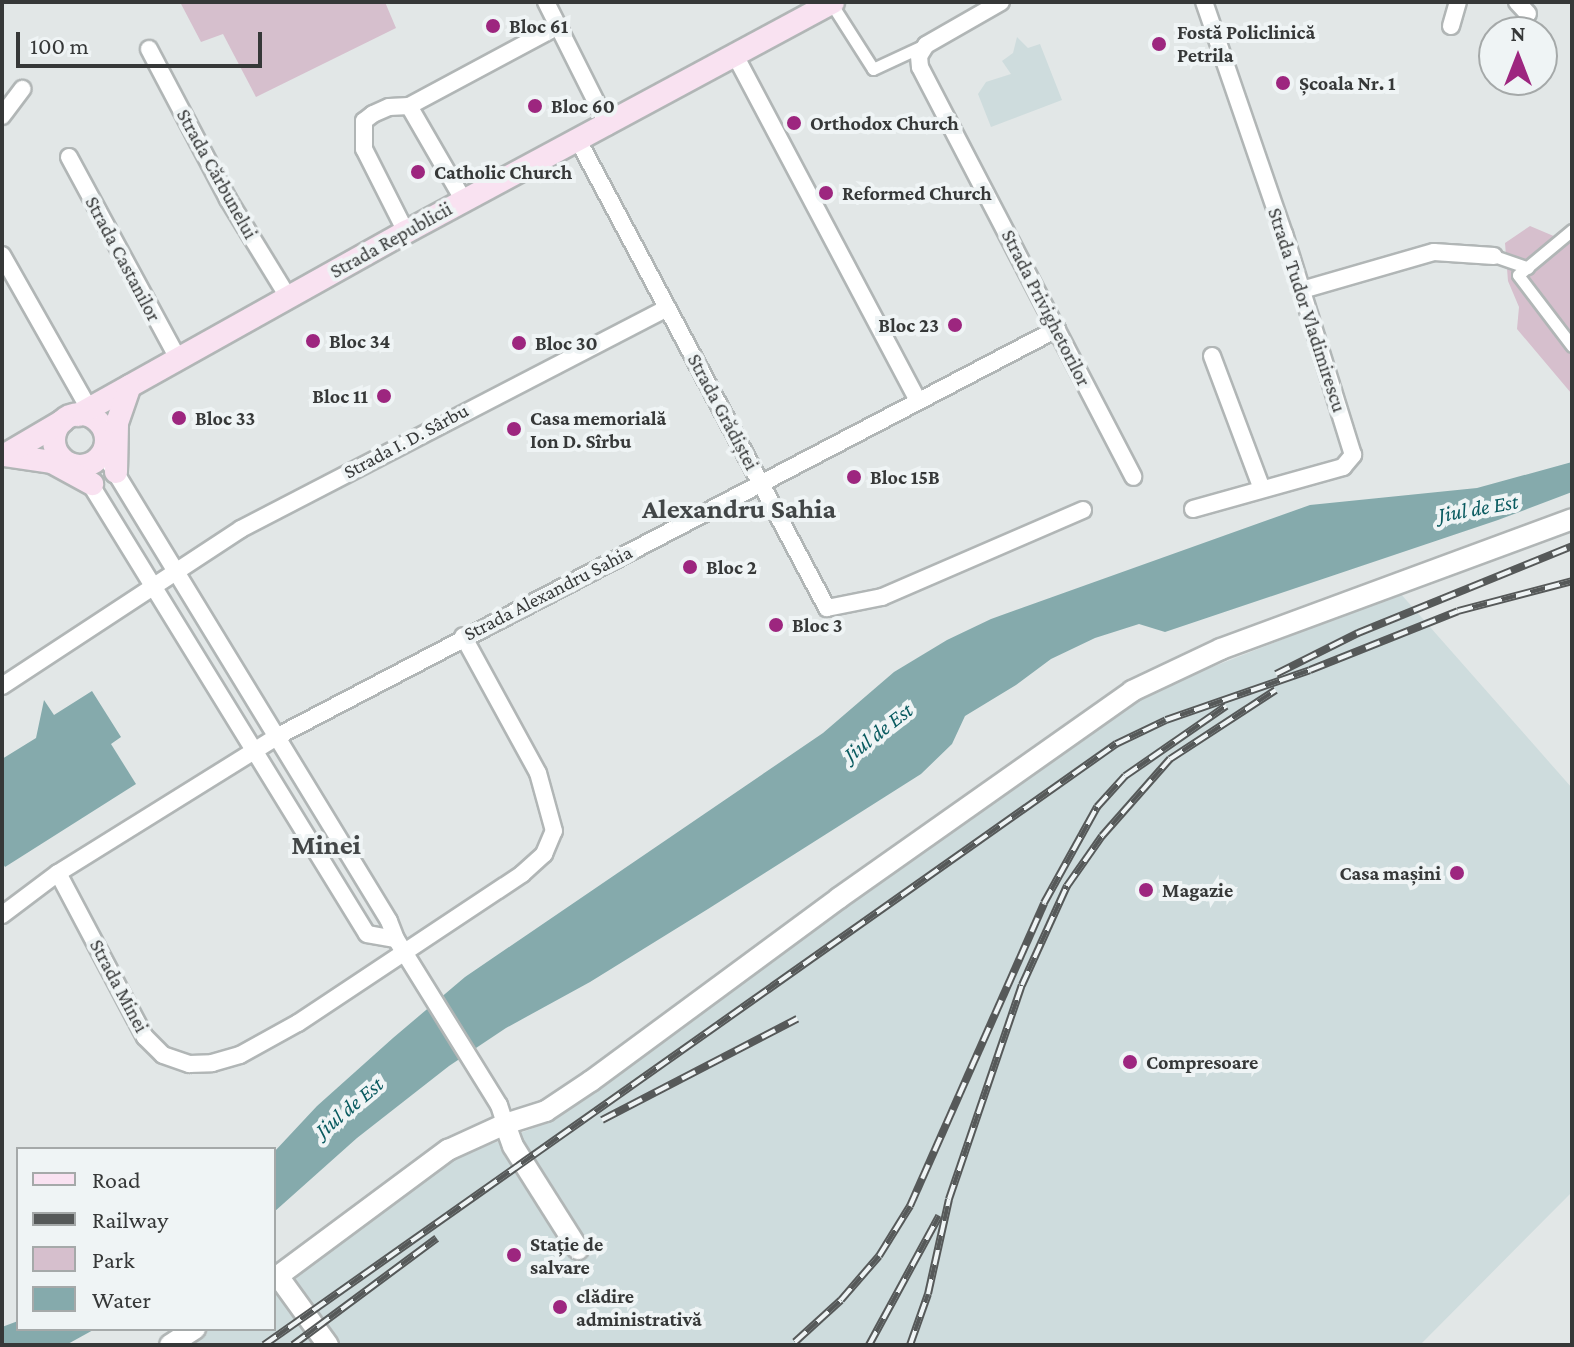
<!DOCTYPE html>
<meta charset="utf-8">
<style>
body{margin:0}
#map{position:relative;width:1574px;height:1347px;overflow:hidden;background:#e2e7e7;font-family:"Crimson Pro",serif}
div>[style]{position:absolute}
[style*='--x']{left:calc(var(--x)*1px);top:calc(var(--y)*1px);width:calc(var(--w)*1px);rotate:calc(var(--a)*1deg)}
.built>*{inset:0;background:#cedcdd}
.green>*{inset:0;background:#d6bfcd}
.water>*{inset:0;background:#85aaac}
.roads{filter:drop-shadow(2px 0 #b1b6b6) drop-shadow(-2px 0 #b1b6b6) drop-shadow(0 2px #b1b6b6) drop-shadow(0 -2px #b1b6b6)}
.pedestrian>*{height:11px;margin:-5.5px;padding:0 5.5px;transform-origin:5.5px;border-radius:5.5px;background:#fff}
.minor>*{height:16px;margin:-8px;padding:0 8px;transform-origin:8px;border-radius:8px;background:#fff}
.tertiary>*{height:20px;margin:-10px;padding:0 10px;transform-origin:10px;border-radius:10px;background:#fff}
.secondary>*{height:22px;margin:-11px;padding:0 11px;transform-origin:11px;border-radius:11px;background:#f9e2f1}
.secondary>.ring{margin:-11px;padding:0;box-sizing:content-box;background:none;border:22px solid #f9e2f1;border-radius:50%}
.rail>*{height:8px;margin-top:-4px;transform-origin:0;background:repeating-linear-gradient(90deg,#eff4f5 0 15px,#565959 0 30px);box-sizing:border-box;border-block:2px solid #565959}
.dots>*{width:22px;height:22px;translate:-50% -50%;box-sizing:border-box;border:4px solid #eff4f5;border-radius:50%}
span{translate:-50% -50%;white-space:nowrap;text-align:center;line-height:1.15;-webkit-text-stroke:8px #eff4f5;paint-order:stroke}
.poi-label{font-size:20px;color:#363838;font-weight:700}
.left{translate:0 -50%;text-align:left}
.right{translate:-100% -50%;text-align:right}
.street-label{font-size:20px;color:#363838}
.water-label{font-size:22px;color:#085a5f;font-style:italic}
.district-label{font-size:28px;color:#424647;font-weight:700}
.frame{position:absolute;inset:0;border:4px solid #363838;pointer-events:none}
.legend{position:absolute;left:16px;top:1147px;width:260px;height:184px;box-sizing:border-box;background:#eff4f5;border:2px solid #a5a9a9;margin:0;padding:10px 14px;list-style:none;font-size:24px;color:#363838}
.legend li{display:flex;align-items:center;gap:16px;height:40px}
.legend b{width:40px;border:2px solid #a5a9a9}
.north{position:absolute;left:1478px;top:16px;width:80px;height:80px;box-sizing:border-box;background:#eff4f5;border:2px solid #a5a9a9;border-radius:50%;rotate:0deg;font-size:22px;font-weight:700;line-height:32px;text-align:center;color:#363838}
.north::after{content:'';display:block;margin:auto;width:28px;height:36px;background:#9d267f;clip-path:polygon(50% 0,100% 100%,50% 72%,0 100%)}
.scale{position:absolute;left:16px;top:32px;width:246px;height:36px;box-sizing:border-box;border:4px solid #363838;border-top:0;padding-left:10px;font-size:24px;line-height:28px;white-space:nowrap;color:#363838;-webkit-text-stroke:6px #eff4f5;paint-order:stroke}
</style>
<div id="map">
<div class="built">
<i style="clip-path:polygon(1017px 37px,1028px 48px,1040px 44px,1062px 100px,991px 127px,978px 94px,986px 82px,1011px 74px,1002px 61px,1013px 53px)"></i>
<i style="clip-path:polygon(1400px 593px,1572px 788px,1572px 1192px,1420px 1345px,180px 1345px,207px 1329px,274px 1329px,274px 1288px,447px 1161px,549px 1122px,1085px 729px,1141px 695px)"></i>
</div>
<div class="green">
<i style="clip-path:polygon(180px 2px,385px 2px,396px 28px,256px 97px,223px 34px,201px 42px)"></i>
<i style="clip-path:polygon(1572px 224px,1572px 392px,1571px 393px,1517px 329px,1519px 307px,1508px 281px,1505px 243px,1530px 226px,1556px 237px)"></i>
</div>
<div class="water">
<i style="clip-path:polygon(1572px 462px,1572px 492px,1498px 520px,1165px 632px,1139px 624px,1095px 638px,1051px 659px,1016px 685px,965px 716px,952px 744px,921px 774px,708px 909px,590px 982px,506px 1028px,449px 1066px,357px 1138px,274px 1212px,274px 1152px,317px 1106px,393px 1038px,465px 977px,823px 733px,894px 672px,947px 640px,991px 619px,1310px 505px,1477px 488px)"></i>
<i style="clip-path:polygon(92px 691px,121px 737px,111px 744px,136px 784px,5px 867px,2px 862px,2px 759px,36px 738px,44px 700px,54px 715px)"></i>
<i style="clip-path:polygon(18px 1321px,18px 1329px,95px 1329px,66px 1345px,2px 1345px,2px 1327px)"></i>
</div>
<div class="roads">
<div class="pedestrian">
<i style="--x:831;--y:3;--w:78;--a:57.5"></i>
<i style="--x:873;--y:69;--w:57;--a:-24.8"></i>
<i style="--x:1572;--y:230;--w:70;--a:140.2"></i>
<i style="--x:1518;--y:275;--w:89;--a:52.7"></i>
<i style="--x:1494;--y:256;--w:36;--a:19"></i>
</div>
<div class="minor">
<i style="--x:546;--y:2;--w:139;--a:63.4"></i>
<i style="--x:1001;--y:2;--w:86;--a:150.2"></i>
<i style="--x:926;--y:45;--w:13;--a:122"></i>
<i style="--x:919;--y:56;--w:11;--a:85"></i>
<i style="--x:920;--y:67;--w:462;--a:62.5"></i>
<i style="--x:1517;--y:2;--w:16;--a:47"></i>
<i style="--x:1451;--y:26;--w:25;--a:-74"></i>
<i style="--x:149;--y:49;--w:170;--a:62.2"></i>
<i style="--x:228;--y:199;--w:115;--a:58.5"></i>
<i style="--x:736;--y:57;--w:389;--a:62.1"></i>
<i style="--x:409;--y:106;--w:169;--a:-28.2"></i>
<i style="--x:2;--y:116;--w:34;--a:-53"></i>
<i style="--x:579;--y:142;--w:528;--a:61.98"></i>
<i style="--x:827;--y:608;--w:56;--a:-11.3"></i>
<i style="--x:882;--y:597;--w:219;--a:-23.4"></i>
<i style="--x:69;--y:157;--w:230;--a:61.6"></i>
<i style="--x:406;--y:232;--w:93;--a:-116.8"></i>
<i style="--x:364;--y:149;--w:28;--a:-90"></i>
<i style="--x:364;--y:121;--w:11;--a:-38"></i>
<i style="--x:373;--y:114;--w:17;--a:-24"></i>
<i style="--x:389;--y:107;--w:20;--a:-3"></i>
<i style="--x:409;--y:106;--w:110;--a:59.9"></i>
<i style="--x:2;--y:255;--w:177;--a:60.5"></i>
<i style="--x:1302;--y:290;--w:137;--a:-16.1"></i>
<i style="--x:1434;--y:252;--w:60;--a:3.8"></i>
<i style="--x:1212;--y:356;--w:142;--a:69.4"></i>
<i style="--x:103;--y:452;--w:549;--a:58.62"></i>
<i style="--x:389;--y:921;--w:19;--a:69"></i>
<i style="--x:396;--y:939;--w:195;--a:58.2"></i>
<i style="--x:499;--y:1105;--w:20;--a:72"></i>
<i style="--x:86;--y:477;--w:536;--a:58.41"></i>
<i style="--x:367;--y:934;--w:29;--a:10"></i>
<i style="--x:1193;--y:509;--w:156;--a:-15.6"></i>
<i style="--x:1343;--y:467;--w:16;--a:-50"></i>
<i style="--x:1353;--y:455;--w:232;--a:-107.3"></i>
<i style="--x:1284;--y:234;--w:245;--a:-109"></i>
<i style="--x:2;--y:686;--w:286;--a:-33.3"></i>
<i style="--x:241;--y:529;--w:480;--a:-27.4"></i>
<i style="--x:58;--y:873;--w:186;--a:62.1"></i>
<i style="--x:145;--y:1037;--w:25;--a:45"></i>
<i style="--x:163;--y:1055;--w:28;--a:19"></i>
<i style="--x:189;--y:1064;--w:23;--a:-2"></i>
<i style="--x:212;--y:1063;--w:29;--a:-16"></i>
<i style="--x:240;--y:1055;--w:66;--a:-28.9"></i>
<i style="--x:298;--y:1023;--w:269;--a:-33.6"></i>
<i style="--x:522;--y:874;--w:30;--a:-42"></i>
<i style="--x:544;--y:854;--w:25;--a:-67"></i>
<i style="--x:554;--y:831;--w:60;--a:-105.4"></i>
<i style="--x:538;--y:773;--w:156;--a:-118.7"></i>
<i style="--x:2;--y:915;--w:70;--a:-36.9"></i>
<i style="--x:58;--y:873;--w:259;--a:-31.9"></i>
<i style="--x:278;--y:736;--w:879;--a:-27.59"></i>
</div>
<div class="tertiary">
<i style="--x:505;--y:1124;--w:23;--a:70"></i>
<i style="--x:513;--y:1146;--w:122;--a:57.7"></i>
<i style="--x:278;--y:1276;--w:85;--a:54.1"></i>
<i style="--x:274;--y:1279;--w:217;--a:-36.6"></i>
<i style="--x:448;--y:1150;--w:63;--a:-24.5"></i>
<i style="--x:505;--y:1124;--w:43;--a:-17.6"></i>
<i style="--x:546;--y:1111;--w:54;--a:-33.7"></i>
<i style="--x:591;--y:1081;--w:308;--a:-36.4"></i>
<i style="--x:839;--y:898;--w:359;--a:-35.2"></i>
<i style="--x:1132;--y:691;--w:98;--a:-25.3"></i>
<i style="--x:1221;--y:649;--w:374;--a:-20.3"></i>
<i style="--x:170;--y:1345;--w:30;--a:-33"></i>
</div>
<div class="secondary">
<i class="ring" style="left:54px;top:414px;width:30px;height:30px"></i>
<i style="--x:78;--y:415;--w:376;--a:-29.2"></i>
<i style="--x:406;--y:232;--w:485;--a:-28.3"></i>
<i style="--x:5;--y:455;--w:48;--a:8.5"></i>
<i style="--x:52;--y:462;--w:46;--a:28.8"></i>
<i style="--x:5;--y:455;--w:67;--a:-30.4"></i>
<i style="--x:116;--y:472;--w:49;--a:-88.8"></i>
<i style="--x:117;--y:423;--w:39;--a:-71"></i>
</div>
</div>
<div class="rail">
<i style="--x:1276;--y:674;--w:92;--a:-26.6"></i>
<i style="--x:1358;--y:633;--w:231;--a:-22.1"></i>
<i style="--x:602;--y:1120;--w:220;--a:-27.4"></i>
<i style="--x:795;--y:1342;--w:62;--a:-42.4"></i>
<i style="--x:841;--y:1300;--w:58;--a:-49.2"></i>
<i style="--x:879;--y:1256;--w:59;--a:-58.2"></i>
<i style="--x:910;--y:1206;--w:331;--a:-66.1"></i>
<i style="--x:1044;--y:903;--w:110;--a:-61.1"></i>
<i style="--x:1097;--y:807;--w:42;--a:-47.9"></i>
<i style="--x:1125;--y:776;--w:123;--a:-34.7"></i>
<i style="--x:264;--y:1345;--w:1043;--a:-35.2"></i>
<i style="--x:1116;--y:744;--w:55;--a:-25.6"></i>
<i style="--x:1166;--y:720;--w:152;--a:-19.1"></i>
<i style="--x:1310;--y:670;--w:159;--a:-21.7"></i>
<i style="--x:1458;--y:611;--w:118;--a:-14.7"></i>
<i style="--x:293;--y:1345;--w:179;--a:-36.6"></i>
<i style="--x:869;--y:1345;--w:147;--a:-61.5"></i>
<i style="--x:910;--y:1345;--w:54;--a:-70.6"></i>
<i style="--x:928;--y:1294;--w:97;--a:-77.5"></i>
<i style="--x:949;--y:1199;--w:226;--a:-71.2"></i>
<i style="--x:1022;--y:985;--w:109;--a:-65.6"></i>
<i style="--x:1067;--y:886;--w:61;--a:-55"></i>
<i style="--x:1102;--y:836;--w:103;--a:-48.6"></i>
<i style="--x:1170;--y:759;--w:126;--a:-33.1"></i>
</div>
<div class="dots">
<i style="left:493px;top:26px;background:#9d267f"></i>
<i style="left:1159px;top:44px;background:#9d267f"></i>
<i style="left:1283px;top:83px;background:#9d267f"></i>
<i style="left:535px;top:106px;background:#9d267f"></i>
<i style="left:794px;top:123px;background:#9d267f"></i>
<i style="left:418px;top:172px;background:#9d267f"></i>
<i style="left:826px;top:193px;background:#9d267f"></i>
<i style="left:955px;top:325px;background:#9d267f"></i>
<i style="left:313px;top:341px;background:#9d267f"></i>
<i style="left:519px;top:343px;background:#9d267f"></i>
<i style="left:384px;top:396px;background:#9d267f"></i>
<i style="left:179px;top:418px;background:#9d267f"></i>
<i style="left:514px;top:429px;background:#9d267f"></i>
<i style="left:854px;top:477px;background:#9d267f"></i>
<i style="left:690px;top:567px;background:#9d267f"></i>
<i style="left:776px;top:625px;background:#9d267f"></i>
<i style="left:1457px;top:873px;background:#9d267f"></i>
<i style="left:1146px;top:890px;background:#9d267f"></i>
<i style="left:1130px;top:1062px;background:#9d267f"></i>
<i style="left:514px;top:1255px;background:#9d267f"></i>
<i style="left:560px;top:1307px;background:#9d267f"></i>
</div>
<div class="poi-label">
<span class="left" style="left:509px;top:26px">Bloc 61</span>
<span class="left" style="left:1177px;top:44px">Fostă Policlinică<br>Petrila</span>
<span class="left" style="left:1299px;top:83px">Școala Nr. 1</span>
<span class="left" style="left:551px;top:106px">Bloc 60</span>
<span class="left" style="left:810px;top:123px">Orthodox Church</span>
<span class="left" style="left:434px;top:172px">Catholic Church</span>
<span class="left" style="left:842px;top:193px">Reformed Church</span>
<span class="right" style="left:939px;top:325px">Bloc 23</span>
<span class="left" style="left:329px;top:341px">Bloc 34</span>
<span class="left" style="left:535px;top:343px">Bloc 30</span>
<span class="right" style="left:368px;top:396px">Bloc 11</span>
<span class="left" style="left:195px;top:418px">Bloc 33</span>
<span class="left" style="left:530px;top:430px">Casa memorială<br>Ion D. Sîrbu</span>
<span class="left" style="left:870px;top:477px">Bloc 15B</span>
<span class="left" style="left:706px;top:567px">Bloc 2</span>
<span class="left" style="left:792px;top:625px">Bloc 3</span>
<span class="right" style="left:1441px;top:873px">Casa mașini</span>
<span class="left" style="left:1162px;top:890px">Magazie</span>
<span class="left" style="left:1146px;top:1062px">Compresoare</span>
<span class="left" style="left:530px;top:1256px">Stație de<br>salvare</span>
<span class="left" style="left:576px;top:1308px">clădire<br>administrativă</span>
</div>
<div class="street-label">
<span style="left:217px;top:174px;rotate:61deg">Strada Cărbunelui</span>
<span style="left:391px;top:240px;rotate:-29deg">Strada Republicii</span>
<span style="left:123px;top:259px;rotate:62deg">Strada Castanilor</span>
<span style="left:1046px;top:308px;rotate:63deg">Strada Privighetorilor</span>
<span style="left:1307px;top:310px;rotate:72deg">Strada Tudor Vladimirescu</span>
<span style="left:723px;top:412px;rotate:62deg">Strada Grădiștei</span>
<span style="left:406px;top:441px;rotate:-28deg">Strada I. D. Sârbu</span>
<span style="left:548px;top:593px;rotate:-27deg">Strada Alexandru Sahia</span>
<span style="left:119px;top:986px;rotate:62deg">Strada Minei</span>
</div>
<div class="water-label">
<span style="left:1478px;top:508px;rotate:-10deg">Jiul de Est</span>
<span style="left:878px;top:732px;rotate:-38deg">Jiul de Est</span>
<span style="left:349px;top:1107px;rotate:-40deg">Jiul de Est</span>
</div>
<div class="district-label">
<span style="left:739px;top:509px">Alexandru Sahia</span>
<span style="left:326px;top:845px">Minei</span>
</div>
<div class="frame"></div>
<ul class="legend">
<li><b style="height:10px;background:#f9e2f1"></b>Road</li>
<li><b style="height:10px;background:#565959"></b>Railway</li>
<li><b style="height:22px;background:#d6bfcd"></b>Park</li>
<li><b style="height:22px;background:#85aaac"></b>Water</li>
</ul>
<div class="north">N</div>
<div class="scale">100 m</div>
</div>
